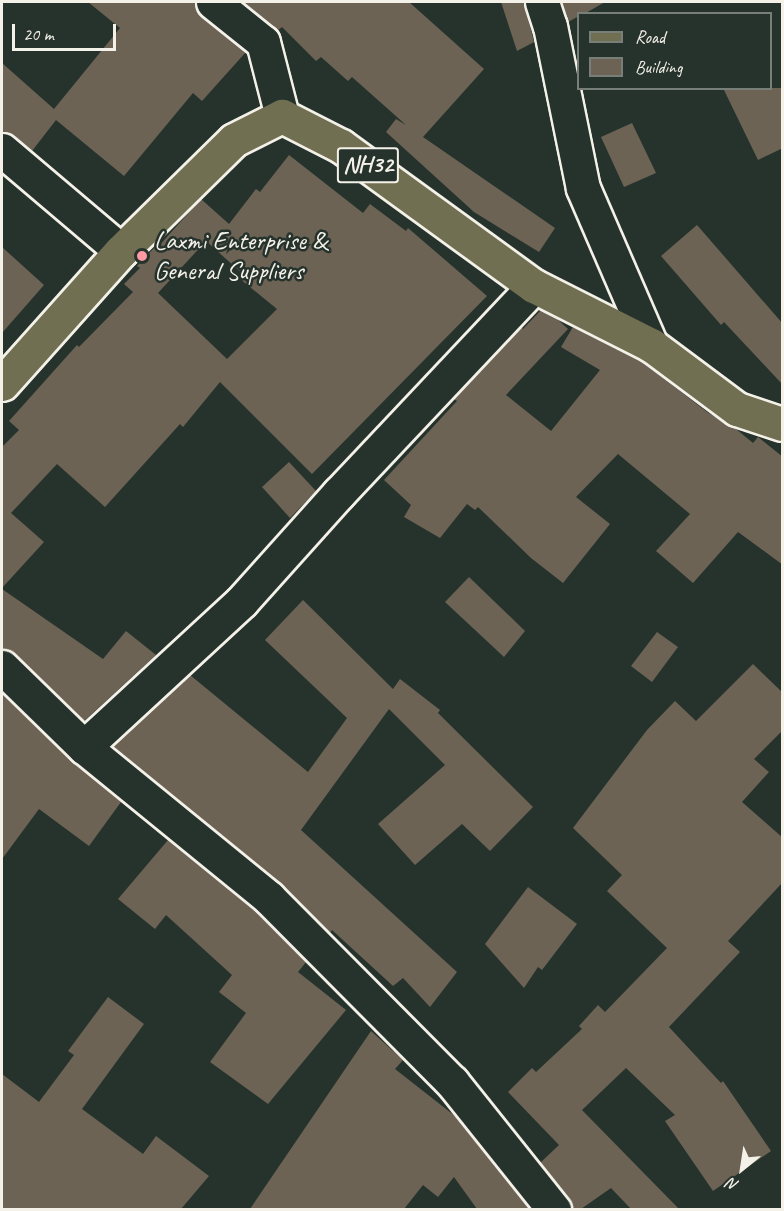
<!DOCTYPE html>
<style>
body{margin:0}
#map{position:relative;width:784px;height:1211px;overflow:hidden;background:#26332d;font-family:Caveat,sans-serif}
div>[style]{position:absolute}
[style*='--x']{left:calc(var(--x)*1px);top:calc(var(--y)*1px);width:calc(var(--w)*1px);rotate:calc(var(--a)*1deg)}
.building>*{inset:0;background:#6c6355}
.roads{filter:drop-shadow(2px 0 #f4f1e8) drop-shadow(-2px 0 #f4f1e8) drop-shadow(0 2px #f4f1e8) drop-shadow(0 -2px #f4f1e8)}
.minor>*{height:33px;margin:-16.5px;padding:0 16.5px;transform-origin:16.5px;border-radius:16.5px;background:#26332d}
.major>*{height:33px;margin:-16.5px;padding:0 16.5px;transform-origin:16.5px;border-radius:16.5px;background:#716f52}
.dots>*{width:16px;height:16px;translate:-50% -50%;box-sizing:border-box;border:3px solid #26332d;border-radius:50%}
span{translate:-50% -50%;white-space:nowrap;text-align:center;line-height:1.15;-webkit-text-stroke:5px #26332d;paint-order:stroke}
.shield-label span{padding:2px 4px;background:#26332d;border:2px solid;border-radius:4px;-webkit-text-stroke-width:0}
.shield-label{font-size:24px;color:#f4f1e8;font-weight:700}
.poi-label{font-size:26px;color:#f4f1e8}
.left{translate:0 -50%;text-align:left}
.frame{position:absolute;inset:0;border:3px solid #f4f1e8;pointer-events:none}
.legend{position:absolute;left:577px;top:12px;width:195px;height:78px;box-sizing:border-box;background:#26332d;border:2px solid #787f78;margin:0;padding:8px 10px;list-style:none;font-size:18px;color:#f4f1e8}
.legend li{display:flex;align-items:center;gap:12px;height:30px}
.legend b{width:30px;border:2px solid #787f78}
.north{position:absolute;left:712px;top:1139px;width:60px;height:60px;-webkit-text-stroke:4px #26332d;paint-order:stroke;rotate:210deg;font-size:16px;font-weight:700;line-height:24px;text-align:center;color:#f4f1e8}
.north::after{content:'';display:block;margin:auto;width:21px;height:27px;background:#f4f1e8;clip-path:polygon(50% 0,100% 100%,50% 72%,0 100%)}
.scale{position:absolute;left:12px;top:24px;width:104px;height:27px;box-sizing:border-box;border:3px solid #f4f1e8;border-top:0;padding-left:8px;font-size:18px;line-height:21px;white-space:nowrap;color:#f4f1e8;-webkit-text-stroke:4px #26332d;paint-order:stroke}
</style>
<div id="map">
<div class="building">
<i style="clip-path:polygon(88px 2px,195px 2px,201px 17px,246px 52px,202px 101px,193px 93px,124px 176px,56px 120px,32px 151px,14px 135px,2px 132px,2px 63px,54px 109px,120px 28px)"></i>
<i style="clip-path:polygon(242px 2px,409px 2px,484px 69px,423px 137px,555px 228px,539px 252px,474px 212px,386px 132px,396px 119px,406px 125px,352px 77px,348px 81px,321px 57px,316px 61px,282px 27px,277px 31px)"></i>
<i style="clip-path:polygon(501px 2px,524px 2px,534px 42px,517px 51px)"></i>
<i style="clip-path:polygon(562px 2px,605px 2px,584px 14px,579px 14px,579px 16px,568px 22px)"></i>
<i style="clip-path:polygon(723px 88px,783px 88px,783px 148px,758px 160px)"></i>
<i style="clip-path:polygon(632px 123px,656px 173px,624px 187px,601px 137px)"></i>
<i style="clip-path:polygon(evenodd,289px 155px,363px 213px,370px 204px,406px 231px,408px 228px,487px 296px,312px 474px,220px 382px,183px 427px,180px 424px,105px 507px,57px 464px,11px 513px,44px 542px,2px 588px,2px 447px,19px 430px,9px 421px,77px 345px,79px 347px,133px 292px,124px 284px,140px 268px,137px 266px,156px 246px,157px 248px,201px 199px,229px 224px,256px 189px,260px 192px,289px 155px,206px 241px,244px 275px,240px 279px,277px 309px,227px 359px,158px 293px,206px 241px)"></i>
<i style="clip-path:polygon(697px 225px,783px 324px,783px 385px,724px 322px,721px 325px,661px 256px)"></i>
<i style="clip-path:polygon(2px 247px,44px 285px,2px 333px)"></i>
<i style="clip-path:polygon(541px 310px,556px 318px,568px 329px,506px 395px,551px 431px,600px 370px,561px 347px,573px 327px,641px 361px,707px 412px,736px 429px,753px 443px,758px 437px,783px 457px,783px 565px,738px 532px,693px 583px,656px 551px,690px 514px,618px 454px,576px 497px,610px 524px,563px 583px,531px 558px,478px 507px,475px 510px,467px 504px,440px 538px,404px 517px,411px 505px,384px 480px,457px 401px,454px 399px,464px 388px,521px 327px,523px 329px)"></i>
<i style="clip-path:polygon(289px 462px,316px 491px,290px 518px,262px 487px)"></i>
<i style="clip-path:polygon(469px 577px,525px 631px,504px 657px,445px 602px)"></i>
<i style="clip-path:polygon(2px 589px,103px 659px,126px 631px,156px 655px,84px 721px,15px 654px,2px 649px)"></i>
<i style="clip-path:polygon(303px 600px,393px 689px,400px 679px,440px 710px,438px 713px,533px 807px,490px 851px,462px 824px,415px 865px,378px 824px,445px 765px,389px 709px,301px 830px,457px 972px,430px 1007px,403px 978px,393px 986px,332px 930px,330px 933px,281px 884px,113px 746px,190px 675px,308px 772px,347px 718px,265px 640px)"></i>
<i style="clip-path:polygon(657px 632px,678px 647px,652px 682px,631px 666px)"></i>
<i style="clip-path:polygon(753px 664px,783px 693px,783px 730px,754px 759px,769px 772px,742px 802px,783px 838px,783px 882px,728px 941px,740px 952px,669px 1027px,721px 1083px,723px 1081px,771px 1151px,713px 1191px,665px 1121px,675px 1115px,626px 1068px,582px 1110px,679px 1209px,631px 1209px,611px 1188px,581px 1209px,572px 1209px,569px 1198px,540px 1163px,559px 1145px,508px 1092px,532px 1068px,536px 1072px,582px 1029px,579px 1026px,598px 1005px,605px 1012px,667px 948px,607px 891px,622px 875px,573px 828px,647px 730px,675px 701px,696px 721px)"></i>
<i style="clip-path:polygon(2px 693px,71px 760px,121px 802px,89px 846px,39px 809px,2px 859px)"></i>
<i style="clip-path:polygon(168px 840px,256px 912px,306px 962px,298px 972px,346px 1010px,268px 1104px,210px 1062px,246px 1013px,219px 992px,232px 975px,166px 915px,155px 929px,118px 899px)"></i>
<i style="clip-path:polygon(528px 887px,577px 924px,542px 970px,538px 967px,524px 988px,485px 944px)"></i>
<i style="clip-path:polygon(108px 997px,144px 1024px,82px 1109px,143px 1154px,156px 1136px,209px 1176px,181px 1209px,2px 1209px,2px 1074px,39px 1102px,74px 1055px,68px 1051px)"></i>
<i style="clip-path:polygon(371px 1031px,403px 1060px,395px 1069px,455px 1116px,530px 1209px,477px 1209px,454px 1177px,438px 1197px,423px 1185px,404px 1209px,250px 1209px)"></i>
</div>
<div class="roads">
<div class="minor">
<i style="--x:213;--y:2;--w:64;--a:38.7"></i>
<i style="--x:263;--y:42;--w:76;--a:75.6"></i>
<i style="--x:542;--y:2;--w:25;--a:72"></i>
<i style="--x:550;--y:26;--w:165;--a:78.5"></i>
<i style="--x:583;--y:188;--w:171;--a:66.6"></i>
<i style="--x:2;--y:150;--w:156;--a:40.3"></i>
<i style="--x:2;--y:667;--w:115;--a:44.3"></i>
<i style="--x:84;--y:747;--w:239;--a:39.2"></i>
<i style="--x:269;--y:898;--w:260;--a:45.2"></i>
<i style="--x:452;--y:1082;--w:164;--a:51.4"></i>
<i style="--x:84;--y:747;--w:215;--a:-42.7"></i>
<i style="--x:242;--y:601;--w:145;--a:-48.1"></i>
<i style="--x:339;--y:493;--w:284;--a:-46.7"></i>
</div>
<div class="major">
<i style="--x:2;--y:384;--w:178;--a:-48.2"></i>
<i style="--x:121;--y:251;--w:158;--a:-44.5"></i>
<i style="--x:234;--y:140;--w:54;--a:-26.6"></i>
<i style="--x:282;--y:116;--w:66;--a:27"></i>
<i style="--x:341;--y:146;--w:238;--a:36"></i>
<i style="--x:534;--y:286;--w:131;--a:26.8"></i>
<i style="--x:651;--y:345;--w:107;--a:36.7"></i>
<i style="--x:737;--y:409;--w:47;--a:18.4"></i>
</div>
</div>
<div class="dots">
<i style="left:142px;top:256px;background:#ff9aa2"></i>
</div>
<div class="shield-label">
<span style="left:368px;top:165px">NH32</span>
</div>
<div class="poi-label">
<span class="left" style="left:154px;top:256px">Laxmi Enterprise &amp;<br>General Suppliers</span>
</div>
<div class="frame"></div>
<ul class="legend">
<li><b style="height:8px;background:#716f52"></b>Road</li>
<li><b style="height:16px;background:#6c6355"></b>Building</li>
</ul>
<div class="north">N</div>
<div class="scale">20 m</div>
</div>
